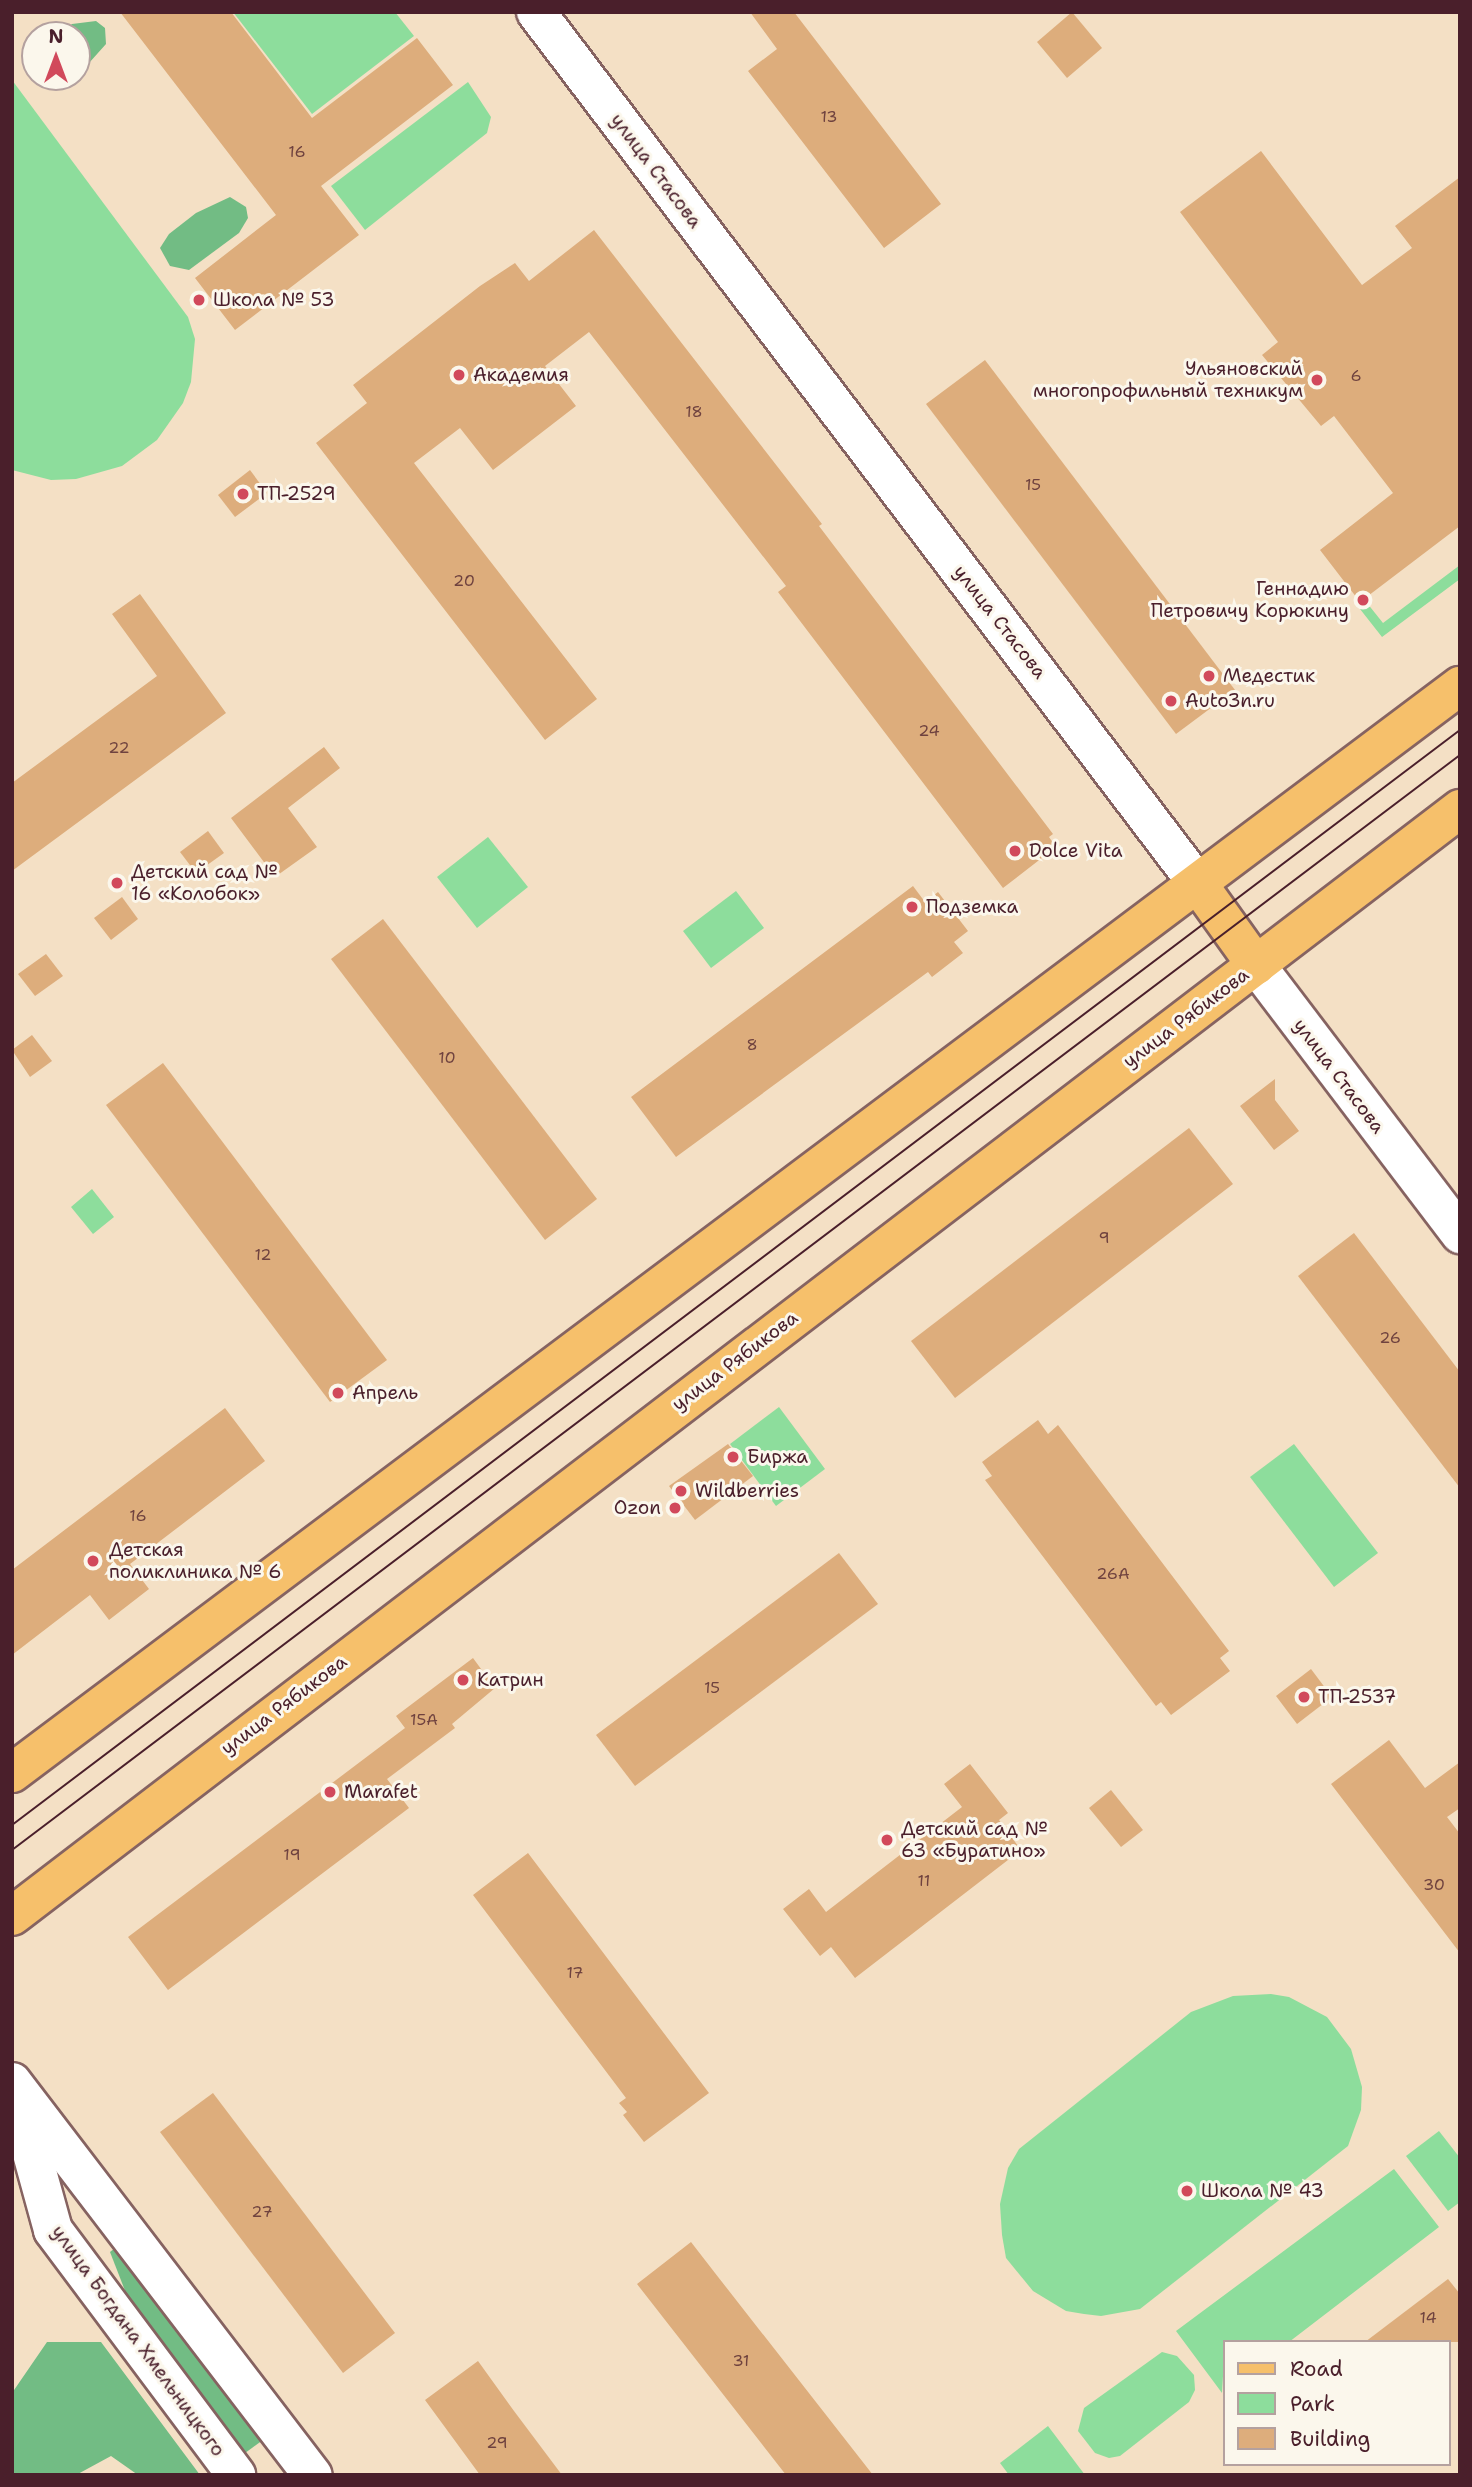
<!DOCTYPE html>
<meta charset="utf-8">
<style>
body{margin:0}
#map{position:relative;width:1472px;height:2487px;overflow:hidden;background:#f4e0c5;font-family:"Shantell Sans",sans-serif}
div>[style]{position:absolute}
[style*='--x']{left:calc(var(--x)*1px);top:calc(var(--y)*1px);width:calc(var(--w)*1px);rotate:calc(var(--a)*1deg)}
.green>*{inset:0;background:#8ddd9c}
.forest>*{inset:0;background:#72bc84}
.building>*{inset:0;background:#ddad7c}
.roads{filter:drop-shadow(2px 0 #866361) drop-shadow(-2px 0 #866361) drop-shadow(0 2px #866361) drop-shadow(0 -2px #866361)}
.minor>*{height:38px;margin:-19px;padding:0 19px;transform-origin:19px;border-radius:19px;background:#fff}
.major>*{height:38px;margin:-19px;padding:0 19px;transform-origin:19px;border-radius:19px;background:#f6c06b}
.tram>*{height:2px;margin:-1px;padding:0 1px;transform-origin:1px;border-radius:1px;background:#4a1f2b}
.dots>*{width:19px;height:19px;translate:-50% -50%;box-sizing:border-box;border:4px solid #fbf7ec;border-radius:50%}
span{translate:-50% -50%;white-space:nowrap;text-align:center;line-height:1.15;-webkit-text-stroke:6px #fbf7ec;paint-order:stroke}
.number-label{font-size:16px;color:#6f423f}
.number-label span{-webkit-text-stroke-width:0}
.street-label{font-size:19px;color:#4a1f2b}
.poi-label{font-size:19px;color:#4a1f2b}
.left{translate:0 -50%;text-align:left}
.right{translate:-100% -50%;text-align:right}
.frame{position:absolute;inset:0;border:14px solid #4a1f2b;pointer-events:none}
.legend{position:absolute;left:1223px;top:2340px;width:228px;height:126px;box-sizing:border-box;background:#fbf7ec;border:2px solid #b4a19f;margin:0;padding:9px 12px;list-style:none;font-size:21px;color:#4a1f2b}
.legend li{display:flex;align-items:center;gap:14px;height:35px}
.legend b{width:35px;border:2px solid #b4a19f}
.north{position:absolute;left:21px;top:21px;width:70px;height:70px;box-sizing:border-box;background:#fbf7ec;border:2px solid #b4a19f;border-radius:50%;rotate:0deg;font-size:19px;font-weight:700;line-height:28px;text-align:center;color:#4a1f2b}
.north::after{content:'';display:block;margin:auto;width:24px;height:32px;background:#d1495b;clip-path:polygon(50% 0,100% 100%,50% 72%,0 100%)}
</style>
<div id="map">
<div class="green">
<i style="clip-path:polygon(233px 12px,395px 12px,414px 36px,312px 114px)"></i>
<i style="clip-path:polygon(12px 80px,188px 317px,195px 339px,191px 382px,183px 403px,157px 440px,122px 466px,76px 479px,51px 480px,12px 470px)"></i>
<i style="clip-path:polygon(468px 82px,491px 117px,487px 133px,365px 230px,331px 186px)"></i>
<i style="clip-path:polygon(1460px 565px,1460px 579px,1382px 637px,1360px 609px,1367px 603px,1383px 623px)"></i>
<i style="clip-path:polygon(488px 837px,528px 887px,477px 928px,437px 877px)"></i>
<i style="clip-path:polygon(736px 891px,764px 928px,711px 968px,683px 931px)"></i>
<i style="clip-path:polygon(92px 1189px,114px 1217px,93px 1234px,71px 1207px)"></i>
<i style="clip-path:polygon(779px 1407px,825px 1469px,776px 1506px,730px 1444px)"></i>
<i style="clip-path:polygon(1294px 1444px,1378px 1553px,1334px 1587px,1250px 1477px)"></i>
<i style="clip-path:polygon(1271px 1994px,1289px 1997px,1327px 2017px,1351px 2049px,1362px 2087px,1361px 2110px,1348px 2146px,1140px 2309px,1101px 2316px,1084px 2314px,1066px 2311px,1033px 2291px,1006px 2258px,1002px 2235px,1000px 2204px,1008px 2168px,1019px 2149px,1191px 2012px,1233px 1996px)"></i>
<i style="clip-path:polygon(1439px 2131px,1460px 2158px,1460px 2202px,1448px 2211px,1406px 2156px)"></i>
<i style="clip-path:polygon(1394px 2169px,1439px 2227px,1289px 2342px,1225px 2342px,1222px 2393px,1176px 2331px)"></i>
<i style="clip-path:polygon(1162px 2352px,1177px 2356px,1194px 2375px,1195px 2390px,1189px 2402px,1120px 2456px,1109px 2458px,1095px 2453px,1078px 2431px,1084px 2408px)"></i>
<i style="clip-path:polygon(1048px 2426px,1085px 2475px,1009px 2475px,1000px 2463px)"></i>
</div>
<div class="forest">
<i style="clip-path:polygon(96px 21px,105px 28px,106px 44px,89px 63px,77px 69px,77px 35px,58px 35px,72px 24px)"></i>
<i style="clip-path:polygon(230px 197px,246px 207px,248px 218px,239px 233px,189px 270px,170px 266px,160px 248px,169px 234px,196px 213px)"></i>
<i style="clip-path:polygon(120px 2244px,267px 2437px,241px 2456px,136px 2319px,110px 2252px)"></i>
<i style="clip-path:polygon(47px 2342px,101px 2342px,200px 2475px,138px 2475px,111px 2456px,76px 2475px,12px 2475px,12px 2393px)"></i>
</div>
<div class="building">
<i style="clip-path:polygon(120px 12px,231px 12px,312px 118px,417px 38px,453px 85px,321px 186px,359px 235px,235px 330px,195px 278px,276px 215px)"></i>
<i style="clip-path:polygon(750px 12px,794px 12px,941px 204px,884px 248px,748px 71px,777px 49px)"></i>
<i style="clip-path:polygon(1072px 12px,1102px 48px,1067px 78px,1037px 42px)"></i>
<i style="clip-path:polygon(1261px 151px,1362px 285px,1412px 248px,1395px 226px,1460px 177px,1460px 526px,1360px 602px,1320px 550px,1393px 493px,1334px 416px,1321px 426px,1262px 355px,1278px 342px,1180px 212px)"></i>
<i style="clip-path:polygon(594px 230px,822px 524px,819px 526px,1053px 834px,1049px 837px,1056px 847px,1003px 888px,778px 592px,786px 586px,589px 332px,545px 366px,576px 406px,493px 470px,460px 428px,414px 463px,597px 699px,545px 740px,316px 443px,367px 403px,353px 385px,480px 286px,515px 263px,529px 281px)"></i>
<i style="clip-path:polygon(985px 360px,1235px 690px,1176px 734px,926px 404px)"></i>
<i style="clip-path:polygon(250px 470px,267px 493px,235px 517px,218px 495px)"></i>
<i style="clip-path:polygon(140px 594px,226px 713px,12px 871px,12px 783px,157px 676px,112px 614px)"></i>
<i style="clip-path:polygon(324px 747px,340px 768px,288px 808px,317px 847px,275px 877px,231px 818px)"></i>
<i style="clip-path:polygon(208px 831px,224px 853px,196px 873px,180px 852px)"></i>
<i style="clip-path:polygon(913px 886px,925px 902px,938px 892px,968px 931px,954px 942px,963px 953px,932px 977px,928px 972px,676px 1157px,631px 1097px)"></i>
<i style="clip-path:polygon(122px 897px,138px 919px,111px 940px,94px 918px)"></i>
<i style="clip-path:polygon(383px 919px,597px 1199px,545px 1240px,331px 959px)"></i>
<i style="clip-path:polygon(46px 954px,63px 976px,35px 996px,18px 974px)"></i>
<i style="clip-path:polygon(32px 1035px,52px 1061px,30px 1077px,12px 1050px)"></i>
<i style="clip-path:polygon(163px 1063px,387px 1360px,330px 1402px,106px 1105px)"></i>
<i style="clip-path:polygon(1275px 1079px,1275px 1100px,1299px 1131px,1274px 1150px,1240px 1106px)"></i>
<i style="clip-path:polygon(1189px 1128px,1233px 1184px,955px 1398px,911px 1341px)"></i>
<i style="clip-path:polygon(1354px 1233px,1460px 1372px,1460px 1488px,1298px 1276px)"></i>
<i style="clip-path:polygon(225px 1408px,265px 1461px,130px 1564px,149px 1589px,109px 1620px,90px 1595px,12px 1655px,12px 1570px)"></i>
<i style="clip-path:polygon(1038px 1420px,1048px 1434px,1058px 1425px,1229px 1651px,1220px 1658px,1230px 1671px,1171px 1715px,1161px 1702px,1156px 1706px,985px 1480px,992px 1476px,982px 1462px)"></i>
<i style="clip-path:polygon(728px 1444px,753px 1476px,695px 1520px,669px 1486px)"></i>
<i style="clip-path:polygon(839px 1553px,878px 1604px,635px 1786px,596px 1735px)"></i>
<i style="clip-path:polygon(473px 1658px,495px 1688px,452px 1724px,455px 1728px,387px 1779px,409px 1808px,168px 1990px,128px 1937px,405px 1728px,396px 1716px)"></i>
<i style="clip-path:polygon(1311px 1669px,1332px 1697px,1297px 1724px,1276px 1696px)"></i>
<i style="clip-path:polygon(1389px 1740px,1425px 1788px,1460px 1762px,1460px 1808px,1447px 1817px,1460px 1834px,1460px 1953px,1331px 1784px)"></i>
<i style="clip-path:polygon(970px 1764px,1008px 1813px,999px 1820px,1021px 1850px,855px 1978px,831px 1947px,820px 1956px,783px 1909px,809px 1889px,826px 1912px,962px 1807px,944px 1784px)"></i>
<i style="clip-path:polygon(1111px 1790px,1143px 1830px,1121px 1847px,1089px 1808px)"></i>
<i style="clip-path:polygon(528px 1853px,709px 2093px,644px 2142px,623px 2115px,627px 2112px,619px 2103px,626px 2098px,473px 1895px)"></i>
<i style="clip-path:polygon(213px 2093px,395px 2333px,343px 2373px,160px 2132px)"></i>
<i style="clip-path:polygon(691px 2242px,715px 2273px,873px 2475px,786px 2475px,637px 2284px)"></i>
<i style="clip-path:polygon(1448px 2279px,1460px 2294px,1460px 2342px,1365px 2342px)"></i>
<i style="clip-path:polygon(478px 2361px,514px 2411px,562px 2475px,480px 2475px,425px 2400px)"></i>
</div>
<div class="roads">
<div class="minor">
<i style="--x:536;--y:12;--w:1095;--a:52.8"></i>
<i style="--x:1256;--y:965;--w:338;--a:52.8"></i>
<i style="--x:12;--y:2082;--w:495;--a:52.6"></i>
<i style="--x:17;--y:2099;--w:136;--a:74.6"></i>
<i style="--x:53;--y:2230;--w:306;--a:53.2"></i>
</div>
<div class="major">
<i style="--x:1198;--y:884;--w:100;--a:54.4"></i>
<i style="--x:12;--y:1773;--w:1811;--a:-36.9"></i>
<i style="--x:12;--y:1916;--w:1823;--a:-37.4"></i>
</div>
</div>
<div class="tram">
<i style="--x:12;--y:1825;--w:1815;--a:-37.1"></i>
<i style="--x:12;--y:1850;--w:1815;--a:-37.1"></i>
</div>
<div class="dots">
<i style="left:199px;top:300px;background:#d1495b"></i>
<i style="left:459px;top:375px;background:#d1495b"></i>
<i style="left:1317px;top:380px;background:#d1495b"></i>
<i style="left:243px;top:494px;background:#d1495b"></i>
<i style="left:1363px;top:600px;background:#d1495b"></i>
<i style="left:1209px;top:676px;background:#d1495b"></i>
<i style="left:1171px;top:701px;background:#d1495b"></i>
<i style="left:1015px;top:851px;background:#d1495b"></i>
<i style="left:117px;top:883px;background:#d1495b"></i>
<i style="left:912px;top:907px;background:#d1495b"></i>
<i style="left:338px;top:1393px;background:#d1495b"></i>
<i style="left:733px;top:1457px;background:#d1495b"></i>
<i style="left:681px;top:1491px;background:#d1495b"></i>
<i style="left:675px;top:1508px;background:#d1495b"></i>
<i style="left:93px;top:1561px;background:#d1495b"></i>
<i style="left:463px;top:1680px;background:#d1495b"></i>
<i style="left:1304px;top:1697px;background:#d1495b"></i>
<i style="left:330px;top:1792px;background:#d1495b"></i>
<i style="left:887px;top:1840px;background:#d1495b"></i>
<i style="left:1187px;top:2191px;background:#d1495b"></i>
</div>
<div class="number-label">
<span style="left:829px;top:117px">13</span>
<span style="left:297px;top:152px">16</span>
<span style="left:1356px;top:376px">6</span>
<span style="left:694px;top:412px">18</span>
<span style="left:1033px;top:485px">15</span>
<span style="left:464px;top:581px">20</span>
<span style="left:929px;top:731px">24</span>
<span style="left:119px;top:748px">22</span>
<span style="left:752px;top:1045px">8</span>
<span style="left:447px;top:1058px">10</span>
<span style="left:1104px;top:1238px">9</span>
<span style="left:263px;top:1255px">12</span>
<span style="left:1390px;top:1338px">26</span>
<span style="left:138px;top:1516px">16</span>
<span style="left:1113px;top:1574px">26А</span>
<span style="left:712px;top:1688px">15</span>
<span style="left:424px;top:1720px">15А</span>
<span style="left:292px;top:1855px">19</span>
<span style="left:924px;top:1881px">11</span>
<span style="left:1434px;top:1885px">30</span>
<span style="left:575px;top:1973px">17</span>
<span style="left:262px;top:2212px">27</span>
<span style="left:1428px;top:2318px">14</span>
<span style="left:741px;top:2361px">31</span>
<span style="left:497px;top:2443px">29</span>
</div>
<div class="street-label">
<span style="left:656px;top:171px;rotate:53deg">улица Стасова</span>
<span style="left:1000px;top:622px;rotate:52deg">улица Стасова</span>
<span style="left:1186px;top:1018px;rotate:-37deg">улица Рябикова</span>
<span style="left:1339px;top:1076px;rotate:53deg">улица Стасова</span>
<span style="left:735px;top:1361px;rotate:-37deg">улица Рябикова</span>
<span style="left:284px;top:1705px;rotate:-37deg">улица Рябикова</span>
<span style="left:138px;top:2341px;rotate:54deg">улица Богдана Хмельницкого</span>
</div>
<div class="poi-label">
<span class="left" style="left:213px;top:300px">Школа № 53</span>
<span class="right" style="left:1303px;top:380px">Ульяновский<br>многопрофильный техникум</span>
<span class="left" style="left:473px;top:375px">Академия</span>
<span class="left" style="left:257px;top:494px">ТП-2529</span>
<span class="right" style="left:1349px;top:600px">Геннадию<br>Петровичу Корюкину</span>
<span class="left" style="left:1223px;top:676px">Медестик</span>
<span class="left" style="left:1185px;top:701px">Auto3n.ru</span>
<span class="left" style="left:1029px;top:851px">Dolce Vita</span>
<span class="left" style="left:131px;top:883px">Детский сад №<br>16 «Колобок»</span>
<span class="left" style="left:926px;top:907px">Подземка</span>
<span class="left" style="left:352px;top:1393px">Апрель</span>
<span class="left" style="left:747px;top:1457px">Биржа</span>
<span class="left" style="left:695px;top:1491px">Wildberries</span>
<span class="right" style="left:661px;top:1508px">Ozon</span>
<span class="left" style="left:109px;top:1561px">Детская<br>поликлиника № 6</span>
<span class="left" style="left:477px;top:1680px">Катрин</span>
<span class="left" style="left:1318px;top:1697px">ТП-2537</span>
<span class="left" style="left:344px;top:1792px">Marafet</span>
<span class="left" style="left:901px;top:1840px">Детский сад №<br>63 «Буратино»</span>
<span class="left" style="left:1201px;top:2191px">Школа № 43</span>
</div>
<div class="frame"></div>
<ul class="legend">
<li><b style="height:9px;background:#f6c06b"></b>Road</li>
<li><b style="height:19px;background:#8ddd9c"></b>Park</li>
<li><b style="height:19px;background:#ddad7c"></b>Building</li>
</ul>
<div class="north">N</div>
</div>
